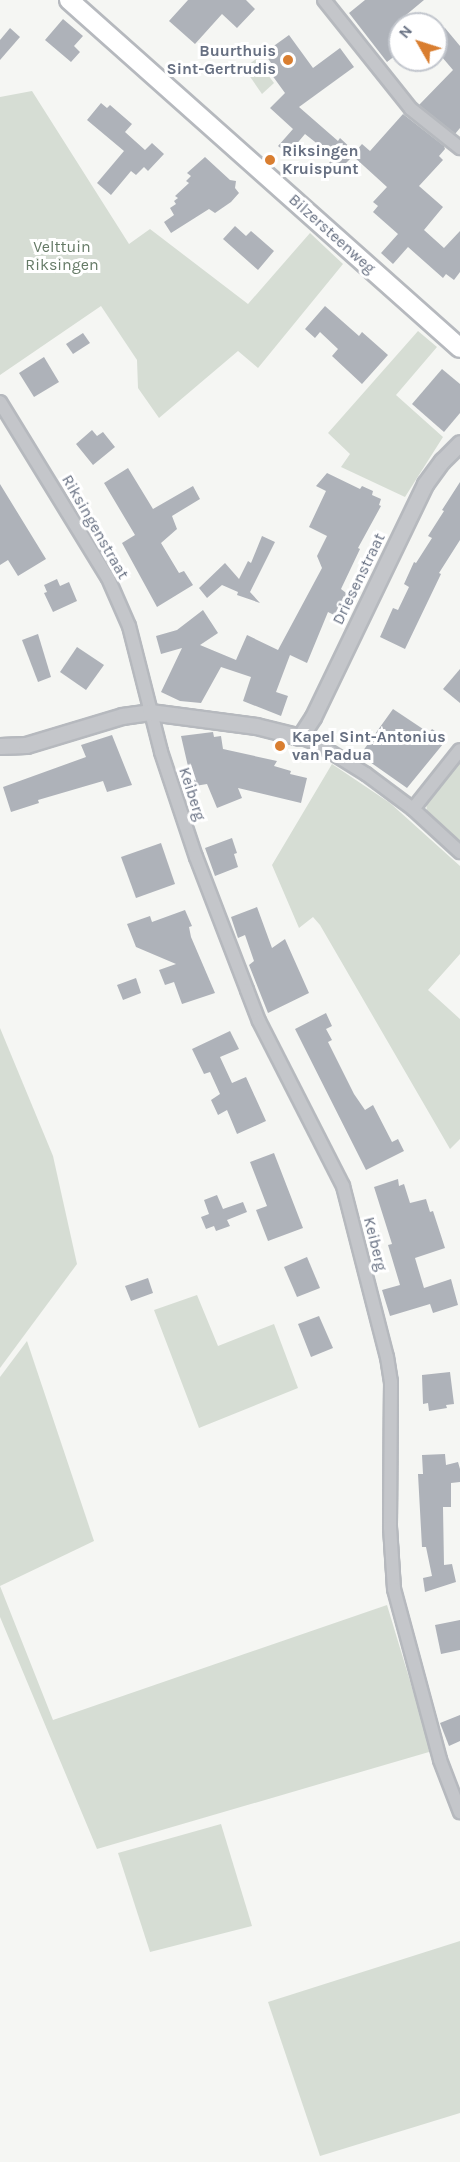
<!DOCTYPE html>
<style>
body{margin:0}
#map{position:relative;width:460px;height:2162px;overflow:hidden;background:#f5f6f3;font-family:Karla,sans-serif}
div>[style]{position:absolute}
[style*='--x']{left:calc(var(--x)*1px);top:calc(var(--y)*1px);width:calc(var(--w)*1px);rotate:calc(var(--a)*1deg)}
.green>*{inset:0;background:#d6ddd4}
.building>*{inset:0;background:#aeb2b9}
.roads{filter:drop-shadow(2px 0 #b6b9be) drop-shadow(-2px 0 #b6b9be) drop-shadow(0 2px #b6b9be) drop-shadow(0 -2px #b6b9be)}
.minor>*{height:12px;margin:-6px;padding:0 6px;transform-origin:6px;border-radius:6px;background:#c4c6ca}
.tertiary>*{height:15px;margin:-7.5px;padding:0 7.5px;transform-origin:7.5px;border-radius:7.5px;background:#c4c6ca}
.secondary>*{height:18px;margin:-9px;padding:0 9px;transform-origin:9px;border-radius:9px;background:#fff}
.dots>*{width:16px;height:16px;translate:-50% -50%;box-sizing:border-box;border:3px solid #fff;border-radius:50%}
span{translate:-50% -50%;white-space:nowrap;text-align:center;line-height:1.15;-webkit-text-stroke:6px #fff;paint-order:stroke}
.poi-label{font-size:16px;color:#677082;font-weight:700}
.right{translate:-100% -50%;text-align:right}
.left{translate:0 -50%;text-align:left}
.street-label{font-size:16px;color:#677082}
.park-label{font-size:16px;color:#657a66}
.north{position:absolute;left:388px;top:12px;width:60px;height:60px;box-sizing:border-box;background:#fff;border:2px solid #c2c6cd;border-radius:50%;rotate:309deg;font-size:16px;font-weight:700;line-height:24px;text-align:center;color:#677082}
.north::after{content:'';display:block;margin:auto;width:21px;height:27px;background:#d97e30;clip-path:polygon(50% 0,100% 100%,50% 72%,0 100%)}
</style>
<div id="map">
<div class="green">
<i style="clip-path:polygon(256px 59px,274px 83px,262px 94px,244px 68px)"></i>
<i style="clip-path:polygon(32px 91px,129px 244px,150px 229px,248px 304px,310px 233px,343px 264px,258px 368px,238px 351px,159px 418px,138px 388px,137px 360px,101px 306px,0 375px,0 97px)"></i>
<i style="clip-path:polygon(418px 331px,437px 347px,396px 395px,443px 437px,405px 497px,341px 467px,350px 454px,328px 433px)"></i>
<i style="clip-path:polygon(460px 760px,460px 843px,427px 814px,426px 801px)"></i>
<i style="clip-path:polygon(332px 764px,390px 803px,460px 866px,460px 954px,428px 990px,460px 1019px,460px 1139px,450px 1149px,320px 925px,313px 917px,299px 928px,272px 865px)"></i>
<i style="clip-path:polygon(0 1028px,53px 1156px,77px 1264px,0 1368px)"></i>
<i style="clip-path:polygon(197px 1295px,218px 1346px,274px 1324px,298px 1388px,199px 1428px,154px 1310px)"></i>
<i style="clip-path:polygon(27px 1341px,94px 1541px,0 1586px,0 1377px)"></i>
<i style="clip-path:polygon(0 1586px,53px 1720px,387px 1605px,430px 1747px,429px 1752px,97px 1849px,0 1617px)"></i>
<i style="clip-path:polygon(221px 1824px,252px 1926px,150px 1952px,118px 1853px)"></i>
<i style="clip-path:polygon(460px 1941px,460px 2113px,320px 2156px,268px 2002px)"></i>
</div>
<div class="building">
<i style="clip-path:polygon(188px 0,246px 0,255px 9px,237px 28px,222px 14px,195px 44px,169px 21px)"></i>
<i style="clip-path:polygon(365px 0,424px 0,406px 15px,414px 24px,400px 24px,400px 52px,387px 62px,349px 13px)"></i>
<i style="clip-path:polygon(63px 19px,83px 36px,74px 46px,80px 52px,71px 62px,45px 40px)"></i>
<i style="clip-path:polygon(10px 28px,20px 37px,0 60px,0 40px)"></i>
<i style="clip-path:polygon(445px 28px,460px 46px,460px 128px,455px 134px,419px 105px,453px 70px,436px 50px,436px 36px)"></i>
<i style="clip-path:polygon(289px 35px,313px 68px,340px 48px,354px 67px,299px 107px,338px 141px,340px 138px,355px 152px,362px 144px,370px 151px,403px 114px,444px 146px,445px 149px,439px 156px,443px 160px,419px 186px,443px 207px,424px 230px,444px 248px,460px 231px,460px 272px,454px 280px,446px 274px,443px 278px,408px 247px,393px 264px,381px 253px,398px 234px,373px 212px,378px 206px,373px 202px,387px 187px,353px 156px,338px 171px,329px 163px,334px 157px,305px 134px,288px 154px,278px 146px,293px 129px,270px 108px,285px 93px,269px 71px,274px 67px,264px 53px)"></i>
<i style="clip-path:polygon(101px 103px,107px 108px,110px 105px,132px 124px,125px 132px,145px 150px,152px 143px,164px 154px,148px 171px,144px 167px,136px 175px,131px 171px,111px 195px,97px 183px,124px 151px,87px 120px)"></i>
<i style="clip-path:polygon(205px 157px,230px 180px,236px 181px,235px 188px,239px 193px,231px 202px,215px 213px,209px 209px,171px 233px,164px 222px,174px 215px,170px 208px,176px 204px,174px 201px,178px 198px,175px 196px,189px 183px,186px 181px,191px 176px,187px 173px)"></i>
<i style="clip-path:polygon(235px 226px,246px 236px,251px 231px,274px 251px,258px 270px,223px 239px)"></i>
<i style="clip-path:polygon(325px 306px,359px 336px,362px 332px,388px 355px,362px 384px,332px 356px,338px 349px,320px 332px,315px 338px,305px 329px)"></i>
<i style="clip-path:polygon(83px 333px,90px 343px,73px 354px,66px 344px)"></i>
<i style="clip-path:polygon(44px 357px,59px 382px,34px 397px,19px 373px)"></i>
<i style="clip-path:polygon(442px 369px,460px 384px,460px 413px,444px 432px,412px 404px)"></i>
<i style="clip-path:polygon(92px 430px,97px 436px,103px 432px,115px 447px,93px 465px,76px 444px)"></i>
<i style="clip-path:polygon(128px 468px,153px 509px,193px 486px,200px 499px,172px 516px,177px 529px,161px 543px,179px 573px,184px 571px,193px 585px,157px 607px,122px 543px,135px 535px,104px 483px)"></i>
<i style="clip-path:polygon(327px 473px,360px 489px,362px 486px,373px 491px,372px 495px,381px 499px,379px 505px,381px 506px,358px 548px,360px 549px,341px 589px,355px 600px,348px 614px,341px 611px,338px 617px,328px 612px,307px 663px,290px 655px,276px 692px,288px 696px,281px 716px,243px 701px,251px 677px,221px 667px,201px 703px,180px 701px,161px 692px,182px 648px,161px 654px,156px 636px,177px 630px,203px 610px,218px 633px,200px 645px,236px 660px,247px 635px,278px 650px,322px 568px,317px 556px,327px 536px,309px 527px,326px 491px,316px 486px)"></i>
<i style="clip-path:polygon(460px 482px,460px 540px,439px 573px,441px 574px,405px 649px,380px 637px,393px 608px,398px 610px,409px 587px,404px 584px,414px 562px,416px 563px,432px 538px,428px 536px,444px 511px,442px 510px)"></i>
<i style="clip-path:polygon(0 484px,46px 559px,18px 576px,8px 560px,0 565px)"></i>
<i style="clip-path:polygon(262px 536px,275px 542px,250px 592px,260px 603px,237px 595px,238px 592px,222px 585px,207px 598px,199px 588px,225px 563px,239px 579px,248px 561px,251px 563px)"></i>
<i style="clip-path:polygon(57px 579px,60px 586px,69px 582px,77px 601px,53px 612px,44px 593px,47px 592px,44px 585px)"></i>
<i style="clip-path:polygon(38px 634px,51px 677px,38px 682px,22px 640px)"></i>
<i style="clip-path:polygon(77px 647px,104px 665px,86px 690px,60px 672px)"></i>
<i style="clip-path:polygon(460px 669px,460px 703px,443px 689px)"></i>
<i style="clip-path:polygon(393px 709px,429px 733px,432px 729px,442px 736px,440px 741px,443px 744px,407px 788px,360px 755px)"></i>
<i style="clip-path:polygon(213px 732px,214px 737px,221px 736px,223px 749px,277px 761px,274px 766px,291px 771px,290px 774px,307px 778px,301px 803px,238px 788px,242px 798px,217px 808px,207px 784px,195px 786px,193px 775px,190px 775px,181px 736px)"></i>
<i style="clip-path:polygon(112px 735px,132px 785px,107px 792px,103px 781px,38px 800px,39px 803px,11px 812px,3px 787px,86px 757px,81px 745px)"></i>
<i style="clip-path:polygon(232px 838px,237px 853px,234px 854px,238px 867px,215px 876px,205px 848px)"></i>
<i style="clip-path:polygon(161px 843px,175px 884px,136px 898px,121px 857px)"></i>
<i style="clip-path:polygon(257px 907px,272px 948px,285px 939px,309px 993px,268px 1013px,249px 965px,254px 961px,245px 935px,238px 938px,231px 917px)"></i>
<i style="clip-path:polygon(185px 910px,192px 926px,189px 927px,191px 937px,215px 993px,182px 1004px,174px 982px,165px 985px,159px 970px,176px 964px,136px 947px,127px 924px,150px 916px,152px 922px)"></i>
<i style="clip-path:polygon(136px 978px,141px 993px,123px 1000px,117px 985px)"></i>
<i style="clip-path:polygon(326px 1013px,332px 1026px,326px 1029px,332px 1040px,328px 1042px,354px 1094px,365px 1110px,373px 1105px,392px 1142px,398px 1139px,404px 1151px,366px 1170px,295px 1029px)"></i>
<i style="clip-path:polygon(230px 1031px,239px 1049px,220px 1057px,232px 1083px,246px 1077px,266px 1121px,237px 1134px,227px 1110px,218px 1115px,211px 1100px,220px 1094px,210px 1072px,204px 1074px,192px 1049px)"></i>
<i style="clip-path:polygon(274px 1153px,303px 1228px,268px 1241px,256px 1210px,267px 1206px,250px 1162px)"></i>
<i style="clip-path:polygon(398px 1179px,399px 1186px,404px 1184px,410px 1203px,426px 1199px,430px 1212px,433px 1211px,445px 1248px,415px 1258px,424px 1288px,451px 1279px,458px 1305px,433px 1313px,430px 1304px,390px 1316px,382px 1290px,400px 1285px,388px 1245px,392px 1244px,374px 1187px)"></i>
<i style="clip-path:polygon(217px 1195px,223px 1209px,243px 1202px,247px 1212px,227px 1220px,230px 1226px,216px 1231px,214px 1226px,206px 1229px,201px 1217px,209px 1214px,204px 1200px)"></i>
<i style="clip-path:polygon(307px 1257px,320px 1288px,297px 1297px,284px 1267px)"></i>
<i style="clip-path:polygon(148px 1278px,153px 1293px,131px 1301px,125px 1286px)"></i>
<i style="clip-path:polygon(319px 1316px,333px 1348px,311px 1357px,298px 1324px)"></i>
<i style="clip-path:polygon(450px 1372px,454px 1404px,446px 1405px,447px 1408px,429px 1411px,428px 1403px,423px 1404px,422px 1375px)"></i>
<i style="clip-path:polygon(445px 1454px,446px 1465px,458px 1462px,460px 1469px,460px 1482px,451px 1483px,451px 1507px,443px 1507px,444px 1565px,452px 1564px,456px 1582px,425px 1592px,423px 1578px,432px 1576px,426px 1547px,422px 1547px,418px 1474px,423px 1474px,422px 1455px)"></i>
<i style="clip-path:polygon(460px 1620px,460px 1650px,441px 1654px,435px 1625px)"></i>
<i style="clip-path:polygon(460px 1715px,460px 1741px,449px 1746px,440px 1723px)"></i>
</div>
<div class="roads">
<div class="minor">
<i style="--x:324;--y:0;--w:139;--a:51.4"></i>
<i style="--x:411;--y:109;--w:63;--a:38.5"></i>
<i style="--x:0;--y:402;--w:206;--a:58.5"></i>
<i style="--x:108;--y:578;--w:52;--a:66.4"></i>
<i style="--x:129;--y:626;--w:130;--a:75.7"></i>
<i style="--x:161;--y:752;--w:111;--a:71.6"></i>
<i style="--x:196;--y:857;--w:142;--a:69"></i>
<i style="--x:247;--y:990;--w:33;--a:69"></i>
<i style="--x:259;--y:1021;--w:185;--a:63"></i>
<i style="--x:343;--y:1186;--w:177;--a:75.6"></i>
<i style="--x:387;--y:1357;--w:25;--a:81"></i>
<i style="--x:391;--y:1382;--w:145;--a:90.4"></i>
<i style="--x:390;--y:1527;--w:62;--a:86.3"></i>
<i style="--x:394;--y:1589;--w:177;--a:74.9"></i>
<i style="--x:440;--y:1760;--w:56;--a:69"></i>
<i style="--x:300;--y:737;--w:17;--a:21"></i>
<i style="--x:316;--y:743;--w:59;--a:31.8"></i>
<i style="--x:366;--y:774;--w:59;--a:36.7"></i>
<i style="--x:413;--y:809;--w:64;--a:42.5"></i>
<i style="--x:413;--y:809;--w:75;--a:-51.5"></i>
</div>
<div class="tertiary">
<i style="--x:0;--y:746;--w:26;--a:-2"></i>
<i style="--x:26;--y:745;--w:100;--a:-16.8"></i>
<i style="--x:122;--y:716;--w:28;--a:-8"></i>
<i style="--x:150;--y:712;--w:107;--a:7.5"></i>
<i style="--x:256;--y:726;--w:45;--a:14"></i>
<i style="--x:300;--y:737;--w:24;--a:-57"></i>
<i style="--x:313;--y:717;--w:259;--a:-64.3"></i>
<i style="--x:425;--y:484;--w:29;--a:-54"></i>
<i style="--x:442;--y:461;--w:25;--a:-45"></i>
</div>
<div class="secondary">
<i style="--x:69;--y:0;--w:523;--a:41.67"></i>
</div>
</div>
<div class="dots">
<i style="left:288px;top:60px;background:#d97e30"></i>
<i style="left:270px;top:160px;background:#d97e30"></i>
<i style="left:280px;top:746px;background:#d97e30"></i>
</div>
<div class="poi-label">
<span class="right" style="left:276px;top:60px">Buurthuis<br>Sint-Gertrudis</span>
<span class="left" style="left:282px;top:160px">Riksingen<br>Kruispunt</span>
<span class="left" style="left:292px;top:746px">Kapel Sint-Antonius<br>van Padua</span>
</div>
<div class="street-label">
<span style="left:332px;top:234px;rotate:42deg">Bilzersteenweg</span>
<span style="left:95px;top:527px;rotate:60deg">Riksingenstraat</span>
<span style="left:359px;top:579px;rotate:-64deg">Driesenstraat</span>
<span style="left:192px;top:794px;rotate:72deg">Keiberg</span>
<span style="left:375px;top:1244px;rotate:76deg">Keiberg</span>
</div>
<div class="park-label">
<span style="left:62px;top:256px">Velttuin<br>Riksingen</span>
</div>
<div class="north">N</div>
</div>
